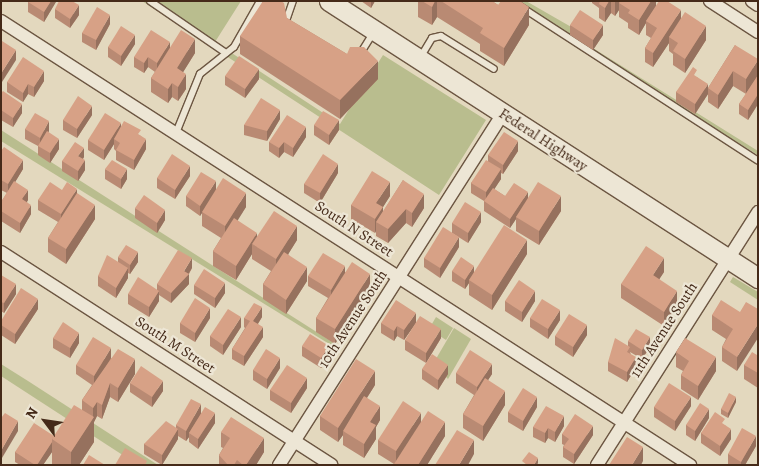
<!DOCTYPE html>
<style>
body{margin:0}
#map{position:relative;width:759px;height:466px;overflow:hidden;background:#e3d8be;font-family:Alegreya,serif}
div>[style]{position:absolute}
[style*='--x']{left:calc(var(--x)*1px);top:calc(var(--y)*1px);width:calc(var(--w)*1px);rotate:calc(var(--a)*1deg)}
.green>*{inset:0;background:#b9bd8e}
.roads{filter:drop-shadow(1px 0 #6c5642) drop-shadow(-1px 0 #6c5642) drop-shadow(0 1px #6c5642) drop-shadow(0 -1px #6c5642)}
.lane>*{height:6px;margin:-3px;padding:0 3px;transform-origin:3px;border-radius:3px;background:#ede6d5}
.street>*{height:12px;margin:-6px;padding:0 6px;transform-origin:6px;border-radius:6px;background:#ede6d5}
.secondary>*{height:19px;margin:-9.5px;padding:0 9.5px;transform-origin:9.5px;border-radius:9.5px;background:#ede6d5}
.wall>*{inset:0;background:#b98a73}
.shaded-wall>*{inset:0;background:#96715e}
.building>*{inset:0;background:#d7a186}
span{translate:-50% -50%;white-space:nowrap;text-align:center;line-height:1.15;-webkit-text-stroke:4.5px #ede6d5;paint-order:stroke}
.street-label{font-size:15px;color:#452a19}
.frame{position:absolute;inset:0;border:2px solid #452a19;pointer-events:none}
.north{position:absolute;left:20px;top:396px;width:50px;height:50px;-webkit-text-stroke:4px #ede6d5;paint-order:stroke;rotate:301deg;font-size:14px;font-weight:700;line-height:20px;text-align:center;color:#452a19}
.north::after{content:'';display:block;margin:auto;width:18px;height:22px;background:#452a19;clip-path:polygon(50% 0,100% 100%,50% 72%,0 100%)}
</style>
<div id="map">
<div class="green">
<i style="clip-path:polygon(142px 1px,241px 1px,215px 42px,340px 124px,383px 55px,486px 120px,439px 195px)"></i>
<i style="clip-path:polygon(506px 1px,526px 1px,573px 28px,572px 35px,758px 151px,758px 155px)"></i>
<i style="clip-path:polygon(1px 130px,340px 347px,339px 350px,1px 141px)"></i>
<i style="clip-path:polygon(733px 277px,758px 292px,758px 300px,730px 282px)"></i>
<i style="clip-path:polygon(436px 317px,453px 328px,446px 340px,429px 329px)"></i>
<i style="clip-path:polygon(454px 328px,471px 339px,448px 379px,433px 364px)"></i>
<i style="clip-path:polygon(1px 364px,28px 381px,158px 465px,138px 465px,1px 376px)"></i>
</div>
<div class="roads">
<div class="lane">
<i style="--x:150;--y:1;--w:92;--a:34.4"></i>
<i style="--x:512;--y:1;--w:293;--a:33"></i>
<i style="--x:287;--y:18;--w:18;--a:-71"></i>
<i style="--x:360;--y:54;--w:25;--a:-58"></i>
<i style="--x:420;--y:58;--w:23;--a:-59"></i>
<i style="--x:432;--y:38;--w:9;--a:-13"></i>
<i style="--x:441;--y:36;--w:62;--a:31.9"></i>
<i style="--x:176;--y:133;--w:64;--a:-67.9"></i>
<i style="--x:200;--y:74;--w:43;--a:-38.5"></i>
<i style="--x:234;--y:47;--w:53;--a:-60.5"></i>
</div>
<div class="street">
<i style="--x:710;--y:1;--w:57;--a:32.9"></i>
<i style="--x:752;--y:1;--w:7;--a:34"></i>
<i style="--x:1;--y:21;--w:820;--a:32.8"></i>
<i style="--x:1;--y:252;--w:393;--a:32.8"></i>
<i style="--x:279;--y:465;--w:416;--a:-57.5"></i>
<i style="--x:597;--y:465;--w:300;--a:-57.5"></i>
</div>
<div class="secondary">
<i style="--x:329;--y:1;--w:511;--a:32.85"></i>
</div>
</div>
<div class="wall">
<i style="clip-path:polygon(56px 1px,44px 22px,28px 12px,28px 2px)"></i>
<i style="clip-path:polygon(361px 1px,375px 1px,371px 8px)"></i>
<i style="clip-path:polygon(418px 1px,492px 1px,529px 25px,504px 66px,480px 51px,480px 44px,437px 17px,432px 25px,418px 17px)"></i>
<i style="clip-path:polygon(592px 1px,656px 1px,656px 6px,681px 19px,706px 40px,685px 73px,673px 65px,673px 54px,669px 51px,669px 43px,653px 67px,645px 62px,645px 48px,651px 38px,646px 35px,646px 23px,639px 35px,628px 28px,628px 23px,619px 17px,619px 10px,615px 16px,611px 13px,605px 22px,599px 18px,599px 8px,592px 3px)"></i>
<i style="clip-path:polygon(55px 9px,79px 15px,70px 28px,55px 18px)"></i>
<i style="clip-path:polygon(287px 18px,347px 54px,378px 79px,340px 119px,240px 54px,240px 36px)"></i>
<i style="clip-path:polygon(110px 24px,96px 50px,82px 42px,82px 33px)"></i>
<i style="clip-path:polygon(570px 25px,603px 35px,593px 50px,570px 35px)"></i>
<i style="clip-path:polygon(135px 44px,121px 66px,108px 57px,108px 47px)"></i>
<i style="clip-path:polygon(735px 45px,758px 75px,758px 104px,748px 120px,739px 114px,739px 104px,746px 94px,733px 86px,718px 109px,708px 102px,708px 88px)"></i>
<i style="clip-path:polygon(170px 48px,195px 53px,183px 72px,186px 89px,178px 101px,172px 97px,168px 103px,151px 92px,151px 78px,155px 72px,148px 67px,144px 73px,134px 67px,134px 57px)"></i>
<i style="clip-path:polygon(225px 76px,259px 79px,245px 98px,225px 85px)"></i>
<i style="clip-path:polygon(697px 77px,708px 94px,695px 114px,676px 102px,676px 92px)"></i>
<i style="clip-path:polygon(44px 81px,34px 97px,28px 94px,23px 102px,7px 92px,7px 82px)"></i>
<i style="clip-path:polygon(1px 93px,22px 113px,13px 127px,1px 120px)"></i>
<i style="clip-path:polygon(92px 115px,77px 138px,63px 130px,63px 120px)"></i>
<i style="clip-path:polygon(280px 119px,267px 141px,244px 135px,244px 125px)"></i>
<i style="clip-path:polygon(314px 125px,339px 130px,329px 145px,314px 135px)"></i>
<i style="clip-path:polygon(121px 127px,141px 136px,146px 149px,134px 170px,116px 160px,116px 151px,114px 149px,114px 144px,104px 160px,88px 150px,88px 140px)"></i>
<i style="clip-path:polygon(25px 129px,49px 131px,48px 132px,59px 149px,50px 163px,38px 155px,38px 146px,25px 139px)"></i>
<i style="clip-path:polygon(306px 137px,293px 157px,284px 152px,279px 158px,269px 151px,269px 142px)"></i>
<i style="clip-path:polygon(1px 151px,23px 169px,15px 182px,28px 200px,27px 202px,31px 214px,20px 233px,1px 221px,1px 202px,7px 193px,1px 190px)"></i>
<i style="clip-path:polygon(518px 151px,503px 174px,501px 173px,501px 179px,494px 189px,505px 196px,528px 199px,561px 211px,539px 245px,516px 231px,516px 219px,510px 228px,484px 211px,484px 201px,471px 193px,471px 183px,488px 161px,488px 155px)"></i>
<i style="clip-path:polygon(84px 157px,83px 159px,85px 170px,78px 181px,62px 171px,62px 161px)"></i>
<i style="clip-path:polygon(105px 169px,127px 179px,121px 189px,105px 179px)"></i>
<i style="clip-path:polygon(338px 173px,320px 203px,304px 193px,304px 184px)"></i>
<i style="clip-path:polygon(190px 176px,175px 199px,157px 188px,157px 178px)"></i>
<i style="clip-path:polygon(403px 180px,424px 208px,412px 227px,406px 223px,388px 243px,376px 236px,376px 231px,375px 233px,351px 219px,351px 205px,390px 196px,383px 207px,383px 212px)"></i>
<i style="clip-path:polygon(216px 189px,246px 207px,237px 220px,257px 237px,297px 240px,288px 254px,307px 281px,286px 314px,263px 299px,263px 284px,271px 271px,252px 259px,252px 254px,236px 280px,213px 266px,213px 251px,221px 238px,202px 226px,202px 213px,200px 216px,186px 206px,186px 196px)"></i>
<i style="clip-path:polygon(62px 190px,77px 194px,95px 219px,66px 264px,48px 252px,48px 238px,58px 222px,38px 210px,38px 200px)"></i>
<i style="clip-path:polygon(135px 208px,165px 220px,157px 233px,135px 218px)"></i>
<i style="clip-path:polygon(481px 222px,468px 243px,452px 233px,452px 223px)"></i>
<i style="clip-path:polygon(459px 247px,440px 278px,424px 267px,424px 258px)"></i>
<i style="clip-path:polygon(527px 254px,492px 310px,469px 295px,469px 283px,465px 289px,452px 281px,452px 271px,474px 273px)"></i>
<i style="clip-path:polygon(118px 257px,138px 262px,130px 274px,128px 273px,128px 278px,116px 298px,98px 286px,98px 276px,118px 262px)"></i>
<i style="clip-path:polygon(192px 268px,189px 274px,189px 284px,171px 303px,159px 295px,159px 301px,149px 317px,128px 304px,128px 294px,157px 290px,157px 284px)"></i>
<i style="clip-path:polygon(345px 272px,370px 288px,335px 344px,316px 332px,316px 318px,328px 298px,308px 286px,308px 276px)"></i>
<i style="clip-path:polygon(664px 272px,659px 279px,677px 305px,664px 326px,621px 298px,621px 284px)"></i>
<i style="clip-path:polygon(1px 275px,16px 294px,4px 313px,1px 311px)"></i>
<i style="clip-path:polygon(194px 285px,225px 293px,215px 308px,194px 294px)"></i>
<i style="clip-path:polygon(505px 301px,535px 301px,522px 322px,505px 311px)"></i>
<i style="clip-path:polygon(38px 309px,15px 344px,1px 335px,1px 321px)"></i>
<i style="clip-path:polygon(740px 312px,737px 371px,722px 361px,722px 347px,726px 339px,712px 330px,712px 315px)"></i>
<i style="clip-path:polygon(262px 317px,258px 324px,263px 337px,244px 366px,232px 359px,232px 349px,245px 328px,244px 327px,244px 318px)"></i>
<i style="clip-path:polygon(210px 318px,195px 342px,180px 333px,180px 323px)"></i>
<i style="clip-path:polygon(530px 318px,560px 320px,548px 339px,530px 327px)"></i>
<i style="clip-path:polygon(381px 323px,416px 323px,404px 340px,397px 336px,394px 341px,381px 333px)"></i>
<i style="clip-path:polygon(241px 327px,223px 355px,210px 346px,210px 336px)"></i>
<i style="clip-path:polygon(587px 335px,573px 357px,555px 345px,555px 336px)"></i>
<i style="clip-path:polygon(53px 338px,79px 343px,70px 358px,53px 348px)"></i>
<i style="clip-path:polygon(441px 338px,426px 363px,405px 350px,405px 340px)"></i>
<i style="clip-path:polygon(628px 341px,650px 347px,642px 359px,630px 352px,636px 367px,627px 382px,608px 371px,608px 362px,628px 346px)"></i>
<i style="clip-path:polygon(302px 346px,329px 356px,321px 368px,302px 356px)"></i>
<i style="clip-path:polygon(676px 352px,716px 371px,698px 400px,681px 389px,681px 375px,683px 371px,676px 367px)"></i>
<i style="clip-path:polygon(758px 354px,758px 388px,744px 379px,744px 365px)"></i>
<i style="clip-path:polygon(111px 358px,135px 374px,118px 402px,110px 397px,102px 419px,97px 416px,94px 422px,94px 442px,79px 465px,53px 465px,52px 464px,52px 452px,43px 465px,20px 465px,15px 462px,15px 452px,54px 436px,82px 410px,82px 400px,92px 385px,76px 374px,76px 365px)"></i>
<i style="clip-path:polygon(280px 368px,267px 389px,253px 380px,253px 370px)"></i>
<i style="clip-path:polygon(422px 369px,448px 374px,438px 390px,422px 379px)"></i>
<i style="clip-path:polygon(456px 373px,492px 374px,488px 380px,505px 405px,483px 441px,463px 428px,463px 414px,474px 395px,456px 383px)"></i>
<i style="clip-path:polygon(130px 383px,163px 391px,152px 407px,130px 392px)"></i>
<i style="clip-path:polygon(375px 385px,367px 398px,380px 420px,376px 427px,376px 439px,364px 458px,343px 445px,343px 435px,338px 442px,320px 430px,320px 416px)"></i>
<i style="clip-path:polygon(307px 388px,291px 413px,270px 400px,270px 390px)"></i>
<i style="clip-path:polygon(736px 402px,728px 418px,721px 414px,721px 409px)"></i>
<i style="clip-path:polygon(691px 406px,675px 431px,654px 417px,654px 407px)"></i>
<i style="clip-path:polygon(537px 407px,523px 431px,508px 422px,508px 412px)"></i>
<i style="clip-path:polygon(201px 413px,215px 423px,198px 449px,189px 442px,189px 437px,186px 441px,178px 436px,178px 439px,162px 465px,144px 454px,144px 444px,176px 428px,176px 425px)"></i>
<i style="clip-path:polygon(709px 418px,695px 441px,686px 435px,686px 425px)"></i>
<i style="clip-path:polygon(421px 422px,445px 436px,427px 465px,394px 465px,394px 464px,378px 454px,378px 440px)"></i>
<i style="clip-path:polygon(725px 425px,731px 439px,720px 456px,701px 443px,701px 433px)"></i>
<i style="clip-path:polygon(564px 426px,555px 442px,548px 438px,545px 443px,533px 437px,533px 427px)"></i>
<i style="clip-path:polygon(221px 432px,264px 452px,256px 465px,219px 465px,219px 455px,223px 448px,221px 447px)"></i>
<i style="clip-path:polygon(562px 434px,593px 435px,574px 464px,563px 457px,563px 447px,564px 445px,562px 444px)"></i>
<i style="clip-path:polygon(756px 446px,745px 465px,730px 465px,728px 464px,728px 454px)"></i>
</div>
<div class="shaded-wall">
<i style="clip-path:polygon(51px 1px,56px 1px,56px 2px,44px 22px,44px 12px)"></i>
<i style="clip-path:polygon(371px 1px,375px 1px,371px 8px)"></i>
<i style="clip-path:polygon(435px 1px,437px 1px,437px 17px,432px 25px,432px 7px)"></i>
<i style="clip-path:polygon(609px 1px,611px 1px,611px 13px,605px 22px,605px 8px)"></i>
<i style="clip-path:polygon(615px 1px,624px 1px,619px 3px,619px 10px,615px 16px)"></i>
<i style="clip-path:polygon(651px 1px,656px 1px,656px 8px,646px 21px,646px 23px,639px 35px,639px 20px)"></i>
<i style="clip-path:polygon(79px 5px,79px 15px,70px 28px,70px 19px)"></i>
<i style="clip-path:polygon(529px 7px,529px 25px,504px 66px,504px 48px)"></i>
<i style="clip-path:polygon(681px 10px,681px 24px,669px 37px,669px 43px,653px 67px,653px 53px)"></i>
<i style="clip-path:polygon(110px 15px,110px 24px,96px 50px,96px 40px)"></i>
<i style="clip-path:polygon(603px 25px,603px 35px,593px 50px,593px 40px)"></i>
<i style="clip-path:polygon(706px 26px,706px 40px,685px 73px,685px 59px)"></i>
<i style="clip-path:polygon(135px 35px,135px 44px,121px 66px,121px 56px)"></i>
<i style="clip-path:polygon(195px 39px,195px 53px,177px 82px,177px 68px)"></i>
<i style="clip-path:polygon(170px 42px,170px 52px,157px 73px,157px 63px)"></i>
<i style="clip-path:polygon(16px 50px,16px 60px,2px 82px,2px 72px)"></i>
<i style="clip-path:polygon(148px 57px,148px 67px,144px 73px,144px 63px)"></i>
<i style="clip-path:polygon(758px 60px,758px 75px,746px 94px,746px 79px)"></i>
<i style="clip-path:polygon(378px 61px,378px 79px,340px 119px,340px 100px)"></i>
<i style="clip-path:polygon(259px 69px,259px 79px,245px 98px,245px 89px)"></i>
<i style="clip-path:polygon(44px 71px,44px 81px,34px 97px,34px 87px)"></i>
<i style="clip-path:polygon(733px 71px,733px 86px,718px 109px,718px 95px)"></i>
<i style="clip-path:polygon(186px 74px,186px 89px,178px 101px,178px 87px)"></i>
<i style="clip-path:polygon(172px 83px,172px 97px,168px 103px,168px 89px)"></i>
<i style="clip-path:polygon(28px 84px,28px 94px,23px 102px,23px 93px)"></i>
<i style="clip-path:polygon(708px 84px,708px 94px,695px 114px,695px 104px)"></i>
<i style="clip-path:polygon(758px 94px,758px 104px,748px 120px,748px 110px)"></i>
<i style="clip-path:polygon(22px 104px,22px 113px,13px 127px,13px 118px)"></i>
<i style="clip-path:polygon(92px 106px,92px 115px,77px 138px,77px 129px)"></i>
<i style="clip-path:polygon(280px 110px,280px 119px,267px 141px,267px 131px)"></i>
<i style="clip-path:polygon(339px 120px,339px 130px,329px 145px,329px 135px)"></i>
<i style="clip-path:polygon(49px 121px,49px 131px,40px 147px,40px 138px)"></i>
<i style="clip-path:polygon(121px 123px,121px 133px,114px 139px,114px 144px,104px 160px,104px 150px)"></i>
<i style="clip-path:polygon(306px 127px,306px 137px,293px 157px,293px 148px)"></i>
<i style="clip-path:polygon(59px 139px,59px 149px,50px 163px,50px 153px)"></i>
<i style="clip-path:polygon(146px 139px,146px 149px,134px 170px,134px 160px)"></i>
<i style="clip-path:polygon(518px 141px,518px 151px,503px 174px,503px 165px)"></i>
<i style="clip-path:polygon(284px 142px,284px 152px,279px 158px,279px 148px)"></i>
<i style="clip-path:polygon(84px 148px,84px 157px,78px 166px,78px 156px)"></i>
<i style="clip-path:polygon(23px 160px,23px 169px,8px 194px,8px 184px)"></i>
<i style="clip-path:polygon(85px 160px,85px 170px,78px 181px,78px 171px)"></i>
<i style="clip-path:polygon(338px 164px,338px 173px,320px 203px,320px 193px)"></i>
<i style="clip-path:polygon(190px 166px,190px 176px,175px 199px,175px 190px)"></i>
<i style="clip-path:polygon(127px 169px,127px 179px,121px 189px,121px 179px)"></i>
<i style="clip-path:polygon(501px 169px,501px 179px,486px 202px,486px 192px)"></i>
<i style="clip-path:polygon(216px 181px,216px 191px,200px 216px,200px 206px)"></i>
<i style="clip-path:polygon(390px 182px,390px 196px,383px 207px,383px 221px,376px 222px,376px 231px,375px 233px,375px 219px,376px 203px)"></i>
<i style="clip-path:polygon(77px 189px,77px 199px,61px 224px,61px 214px)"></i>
<i style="clip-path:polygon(28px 190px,28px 200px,22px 209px,22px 199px)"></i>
<i style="clip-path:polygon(528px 192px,528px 201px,516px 217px,516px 219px,510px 228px,510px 219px)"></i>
<i style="clip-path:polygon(246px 193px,246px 207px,225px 241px,225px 226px)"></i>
<i style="clip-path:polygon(424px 194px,424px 208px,412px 227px,412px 213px)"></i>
<i style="clip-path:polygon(561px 196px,561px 211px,539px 245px,539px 231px)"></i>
<i style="clip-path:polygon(31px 205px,31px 214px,20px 233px,20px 223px)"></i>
<i style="clip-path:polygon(95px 205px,95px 219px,66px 264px,66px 249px)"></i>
<i style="clip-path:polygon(406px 209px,406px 223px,388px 243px,388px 229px)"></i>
<i style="clip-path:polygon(165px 210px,165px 220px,157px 233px,157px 223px)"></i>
<i style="clip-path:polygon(481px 212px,481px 222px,468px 243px,468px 233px)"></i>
<i style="clip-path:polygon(297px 226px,297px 240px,276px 274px,276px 259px)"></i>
<i style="clip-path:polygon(257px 233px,257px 247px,252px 244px,252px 254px,236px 280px,236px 266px)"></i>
<i style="clip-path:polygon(459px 237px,459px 247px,440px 278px,440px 268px)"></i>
<i style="clip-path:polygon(527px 240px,527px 254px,492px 310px,492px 295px)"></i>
<i style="clip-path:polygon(138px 252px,138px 262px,130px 274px,130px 265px)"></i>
<i style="clip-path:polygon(192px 258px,192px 268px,187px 276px,189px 274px,189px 284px,171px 303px,171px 293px)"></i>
<i style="clip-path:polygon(664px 258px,664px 272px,653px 289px,653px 275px)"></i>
<i style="clip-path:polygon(345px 266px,345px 276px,331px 300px,331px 290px)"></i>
<i style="clip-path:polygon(474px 266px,474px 276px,469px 280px,469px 283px,465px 289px,465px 280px)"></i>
<i style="clip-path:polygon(307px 267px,307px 281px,286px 314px,286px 300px)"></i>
<i style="clip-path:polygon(128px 268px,128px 278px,116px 298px,116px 288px)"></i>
<i style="clip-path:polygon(370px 274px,370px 288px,335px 344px,335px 329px)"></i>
<i style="clip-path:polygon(225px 283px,225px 293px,215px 308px,215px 298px)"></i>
<i style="clip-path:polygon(16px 284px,16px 294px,4px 313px,4px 303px)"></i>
<i style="clip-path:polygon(159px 291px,159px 301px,149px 317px,149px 307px)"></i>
<i style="clip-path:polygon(535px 291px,535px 301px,522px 322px,522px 312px)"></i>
<i style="clip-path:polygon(677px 291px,677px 305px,664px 326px,664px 312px)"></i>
<i style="clip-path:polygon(38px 299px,38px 309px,15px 344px,15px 334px)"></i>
<i style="clip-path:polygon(262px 307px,262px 317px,253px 331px,253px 321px)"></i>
<i style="clip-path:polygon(210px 308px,210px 318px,195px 342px,195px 333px)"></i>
<i style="clip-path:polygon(560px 310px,560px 320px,548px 339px,548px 329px)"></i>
<i style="clip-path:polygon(416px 313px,416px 323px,404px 340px,404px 330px)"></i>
<i style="clip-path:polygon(241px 317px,241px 327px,223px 355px,223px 345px)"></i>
<i style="clip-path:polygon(758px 324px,758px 338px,737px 371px,737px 357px)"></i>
<i style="clip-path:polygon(587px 325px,587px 335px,573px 357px,573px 347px)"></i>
<i style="clip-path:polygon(397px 326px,397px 336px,394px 341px,394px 331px)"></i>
<i style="clip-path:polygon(263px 327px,263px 337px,244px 366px,244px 356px)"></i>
<i style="clip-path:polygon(441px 329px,441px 338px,426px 363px,426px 353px)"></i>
<i style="clip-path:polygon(79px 333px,79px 343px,70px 358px,70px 348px)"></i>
<i style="clip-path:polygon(650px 337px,650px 347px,642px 359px,642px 350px)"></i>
<i style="clip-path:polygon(329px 346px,329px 356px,321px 368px,321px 358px)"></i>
<i style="clip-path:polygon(111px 348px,111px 358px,94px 386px,94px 376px)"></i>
<i style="clip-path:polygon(636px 357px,636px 367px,627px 382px,627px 372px)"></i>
<i style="clip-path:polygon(716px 357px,716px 371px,698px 400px,698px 386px)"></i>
<i style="clip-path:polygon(280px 358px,280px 368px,267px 389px,267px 379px)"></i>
<i style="clip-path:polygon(135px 359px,135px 374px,118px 402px,118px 388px)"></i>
<i style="clip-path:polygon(492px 364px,492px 374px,477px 397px,477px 387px)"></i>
<i style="clip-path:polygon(448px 365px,448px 374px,438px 390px,438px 380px)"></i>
<i style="clip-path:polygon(375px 371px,375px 385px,345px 432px,343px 431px,343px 435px,338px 442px,338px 428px)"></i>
<i style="clip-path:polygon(307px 378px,307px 388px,291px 413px,291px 403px)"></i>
<i style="clip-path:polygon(163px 381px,163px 391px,152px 407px,152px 397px)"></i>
<i style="clip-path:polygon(110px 383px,110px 397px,102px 419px,102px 405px)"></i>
<i style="clip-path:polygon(505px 391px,505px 405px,483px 441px,483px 426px)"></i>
<i style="clip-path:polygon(537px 397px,537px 407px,523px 431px,523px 421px)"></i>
<i style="clip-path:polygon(691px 397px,691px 406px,675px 431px,675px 421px)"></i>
<i style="clip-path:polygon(736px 397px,736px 402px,728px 418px,728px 413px)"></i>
<i style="clip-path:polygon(97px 402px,97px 416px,94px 422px,94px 442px,79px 465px,71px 465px,71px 452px,93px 418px,93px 408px)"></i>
<i style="clip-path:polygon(201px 404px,201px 414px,189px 433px,189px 437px,186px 441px,186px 431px)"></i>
<i style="clip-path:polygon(380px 406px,380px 420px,376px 427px,376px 439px,364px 458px,364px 444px,370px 422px)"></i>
<i style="clip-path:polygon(709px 409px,709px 418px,695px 441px,695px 431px)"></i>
<i style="clip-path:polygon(215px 413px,215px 423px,198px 449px,198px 439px)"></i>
<i style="clip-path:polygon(421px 413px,421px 427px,396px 465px,396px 451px)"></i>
<i style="clip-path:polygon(564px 416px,564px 426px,555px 442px,555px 432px)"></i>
<i style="clip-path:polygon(18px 421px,18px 431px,2px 458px,2px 449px)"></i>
<i style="clip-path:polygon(445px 422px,445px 436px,427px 465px,418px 465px)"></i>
<i style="clip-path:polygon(593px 426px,593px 435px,574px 464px,574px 454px)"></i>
<i style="clip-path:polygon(548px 428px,548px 438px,545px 443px,545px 433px)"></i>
<i style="clip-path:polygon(178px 429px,178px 439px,162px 465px,162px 455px)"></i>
<i style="clip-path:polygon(731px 429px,731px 439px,720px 456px,720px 446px)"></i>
<i style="clip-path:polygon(756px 436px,756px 446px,745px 465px,741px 465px,741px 462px)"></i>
<i style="clip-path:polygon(264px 438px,264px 452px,256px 465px,246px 465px)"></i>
<i style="clip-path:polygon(474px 440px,474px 454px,468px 465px,459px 465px)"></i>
<i style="clip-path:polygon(52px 442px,52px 452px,43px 465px,37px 465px)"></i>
<i style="clip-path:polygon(643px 447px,643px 461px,641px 465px,632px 465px)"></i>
<i style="clip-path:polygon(538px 458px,538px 463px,537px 465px,534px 465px)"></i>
</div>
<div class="building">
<i style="clip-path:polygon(29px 1px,51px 1px,44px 12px,28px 2px)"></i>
<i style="clip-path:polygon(59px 1px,72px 1px,79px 5px,70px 19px,55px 9px)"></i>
<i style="clip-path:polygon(263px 1px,281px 1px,284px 3px,287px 18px,347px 54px,350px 47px,364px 47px,378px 61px,340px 100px,240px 36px)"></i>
<i style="clip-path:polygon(422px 1px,435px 1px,432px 7px)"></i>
<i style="clip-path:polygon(441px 1px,492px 1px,498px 5px,501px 1px,520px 1px,529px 7px,504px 48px,480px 33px,483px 28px)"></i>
<i style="clip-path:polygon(600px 1px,609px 1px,605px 8px,599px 4px)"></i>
<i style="clip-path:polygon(620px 1px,651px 1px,639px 20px,628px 13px,630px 10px,619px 3px)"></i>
<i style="clip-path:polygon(659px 1px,667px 1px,681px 10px,653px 53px,645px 48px,657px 28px,646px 21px)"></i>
<i style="clip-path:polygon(97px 7px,110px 15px,96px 40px,82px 33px)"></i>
<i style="clip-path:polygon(580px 10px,603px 25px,593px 40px,570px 25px)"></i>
<i style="clip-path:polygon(685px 12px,706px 26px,685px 59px,673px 51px,678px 43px,669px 37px)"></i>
<i style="clip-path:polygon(121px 26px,135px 35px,121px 56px,108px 47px)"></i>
<i style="clip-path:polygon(151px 30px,170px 42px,157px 63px,148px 57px,144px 63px,134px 57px)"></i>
<i style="clip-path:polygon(181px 30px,195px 39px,177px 68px,186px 74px,178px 87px,172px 83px,168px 89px,151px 78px)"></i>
<i style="clip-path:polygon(2px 41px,16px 50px,2px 72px,1px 43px)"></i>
<i style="clip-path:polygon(735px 45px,758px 59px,758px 60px,746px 79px,733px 71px,718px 95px,708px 88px)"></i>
<i style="clip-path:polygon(239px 56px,259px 69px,245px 89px,225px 76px)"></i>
<i style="clip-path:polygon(23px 57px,44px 71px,34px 87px,28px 84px,23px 93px,7px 82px)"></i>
<i style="clip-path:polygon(693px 67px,697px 70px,694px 75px,708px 84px,695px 104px,676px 92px)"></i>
<i style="clip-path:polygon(758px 75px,758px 94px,748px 110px,739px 104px)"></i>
<i style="clip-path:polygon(3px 91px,22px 104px,13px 118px,1px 110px,1px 93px)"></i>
<i style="clip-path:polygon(78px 96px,92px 106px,77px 129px,63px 120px)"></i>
<i style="clip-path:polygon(261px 98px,280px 110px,267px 131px,244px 125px)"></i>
<i style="clip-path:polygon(323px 111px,339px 120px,329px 135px,314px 125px)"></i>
<i style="clip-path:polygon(35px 113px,49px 121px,40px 138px,25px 129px)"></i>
<i style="clip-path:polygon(105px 113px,121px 123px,104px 150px,88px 140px)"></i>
<i style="clip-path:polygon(287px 115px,306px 127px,293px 148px,284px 142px,279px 148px,269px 142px)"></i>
<i style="clip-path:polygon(124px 121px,141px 130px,138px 134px,146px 139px,134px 160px,116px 150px,120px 143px,114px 139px)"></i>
<i style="clip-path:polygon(47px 131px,59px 139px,50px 153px,38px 146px)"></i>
<i style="clip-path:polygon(504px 132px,518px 141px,503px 165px,488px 155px)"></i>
<i style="clip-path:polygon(75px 142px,84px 148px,78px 156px,85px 160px,78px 171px,62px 161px)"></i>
<i style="clip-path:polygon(4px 147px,23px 160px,8px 184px,1px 180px,1px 151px)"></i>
<i style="clip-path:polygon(172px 154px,190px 166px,175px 190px,157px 178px)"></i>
<i style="clip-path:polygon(323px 154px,338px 164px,320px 193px,304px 184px)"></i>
<i style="clip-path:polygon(112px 160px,127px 169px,121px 179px,105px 169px)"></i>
<i style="clip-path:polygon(486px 160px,501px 169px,486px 192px,471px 183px)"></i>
<i style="clip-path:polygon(372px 171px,390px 182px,376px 203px,383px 207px,375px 219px,351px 205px)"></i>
<i style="clip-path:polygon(201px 172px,216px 181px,200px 206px,186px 196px)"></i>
<i style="clip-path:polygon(223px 178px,246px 193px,225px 226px,202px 212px)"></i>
<i style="clip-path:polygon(403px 180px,424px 194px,412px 213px,406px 209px,388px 229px,376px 222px)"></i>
<i style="clip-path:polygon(14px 181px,28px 190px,22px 199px,31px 205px,20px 223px,1px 211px,1px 202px)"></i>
<i style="clip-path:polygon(50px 182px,62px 190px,67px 182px,77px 189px,61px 214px,38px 200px)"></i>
<i style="clip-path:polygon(538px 182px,561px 196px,539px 231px,516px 217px)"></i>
<i style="clip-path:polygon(514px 183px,528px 192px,510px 219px,484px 201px,493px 188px,505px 196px)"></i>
<i style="clip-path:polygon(77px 193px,95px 205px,66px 249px,48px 238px)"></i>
<i style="clip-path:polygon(144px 195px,165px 210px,157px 223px,135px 208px)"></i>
<i style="clip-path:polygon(465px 202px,481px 212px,468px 233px,452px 223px)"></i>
<i style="clip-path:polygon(274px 211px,297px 226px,276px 259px,252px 244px)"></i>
<i style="clip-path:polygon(234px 218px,257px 233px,236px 266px,213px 251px)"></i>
<i style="clip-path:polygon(504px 225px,527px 240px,492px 295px,469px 280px)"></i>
<i style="clip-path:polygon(443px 227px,459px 237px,440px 268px,424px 258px)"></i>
<i style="clip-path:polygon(126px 245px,138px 252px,130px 265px,118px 257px)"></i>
<i style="clip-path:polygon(646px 246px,664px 258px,653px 275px,677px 291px,664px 312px,621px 284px)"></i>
<i style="clip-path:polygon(178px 250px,192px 258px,184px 271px,189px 274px,171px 293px,157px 284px)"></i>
<i style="clip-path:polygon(284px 252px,307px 267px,286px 300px,263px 284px)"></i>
<i style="clip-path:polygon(323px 253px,345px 266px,331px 290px,308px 276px)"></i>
<i style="clip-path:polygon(107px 255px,128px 268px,116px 288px,98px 276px)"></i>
<i style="clip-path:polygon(461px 257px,474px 266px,465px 280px,452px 271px)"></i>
<i style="clip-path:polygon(352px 262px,370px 274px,335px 329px,316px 318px)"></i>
<i style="clip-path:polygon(204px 269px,225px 283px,215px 298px,194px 285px)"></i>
<i style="clip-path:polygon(1px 275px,16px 284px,4px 303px,1px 302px)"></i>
<i style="clip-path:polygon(138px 277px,159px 291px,149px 307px,128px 294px)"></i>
<i style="clip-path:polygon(519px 280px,535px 291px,522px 312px,505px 301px)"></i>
<i style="clip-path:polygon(21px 288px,38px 299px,15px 334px,1px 325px,1px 321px)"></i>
<i style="clip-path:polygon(195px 298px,210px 308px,195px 333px,180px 323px)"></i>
<i style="clip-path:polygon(542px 299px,560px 310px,548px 329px,530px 318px)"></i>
<i style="clip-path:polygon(396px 300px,416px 313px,404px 330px,397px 326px,394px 331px,381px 323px)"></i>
<i style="clip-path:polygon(721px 300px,740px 312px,746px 302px,758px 309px,758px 324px,737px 357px,722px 347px,733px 329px,712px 315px)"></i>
<i style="clip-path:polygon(254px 303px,262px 307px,253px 321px,263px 327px,244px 356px,232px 349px,250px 321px,244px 318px)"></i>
<i style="clip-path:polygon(228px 309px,241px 317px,223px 345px,210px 336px)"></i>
<i style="clip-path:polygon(569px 314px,587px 325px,573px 347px,555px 336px)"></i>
<i style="clip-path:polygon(420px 316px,441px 329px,426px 353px,405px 340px)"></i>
<i style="clip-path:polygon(63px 322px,79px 333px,70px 348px,53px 338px)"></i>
<i style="clip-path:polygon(636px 329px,650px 337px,642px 350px,628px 341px)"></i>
<i style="clip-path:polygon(310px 334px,329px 346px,321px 358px,302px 346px)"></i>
<i style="clip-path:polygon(93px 337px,111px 348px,94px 376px,76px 365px)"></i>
<i style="clip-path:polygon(615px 338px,630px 347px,627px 352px,636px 357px,627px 372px,608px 362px)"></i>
<i style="clip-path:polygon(685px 338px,716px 357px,698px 386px,681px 375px,689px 361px,676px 352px)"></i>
<i style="clip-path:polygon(118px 349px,135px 359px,118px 388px,110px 383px,102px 405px,97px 402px,93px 408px,82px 400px)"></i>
<i style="clip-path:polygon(266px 349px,280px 358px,267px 379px,253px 370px)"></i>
<i style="clip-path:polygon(470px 350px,492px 364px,477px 387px,456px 373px)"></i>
<i style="clip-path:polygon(752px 352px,757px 355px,758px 354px,758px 373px,744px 365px)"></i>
<i style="clip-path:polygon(432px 354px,448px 365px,438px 380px,422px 369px)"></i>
<i style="clip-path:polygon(356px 359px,375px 371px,338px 428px,320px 416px)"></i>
<i style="clip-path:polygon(287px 365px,307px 378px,291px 403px,270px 390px)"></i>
<i style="clip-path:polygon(141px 366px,163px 381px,152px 397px,130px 383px)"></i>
<i style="clip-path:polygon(485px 378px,505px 391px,483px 426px,463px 414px)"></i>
<i style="clip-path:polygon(669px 383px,691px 397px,675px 421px,654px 407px)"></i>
<i style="clip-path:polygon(523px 388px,537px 397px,523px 421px,508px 412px)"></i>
<i style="clip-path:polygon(729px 393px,736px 397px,728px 413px,721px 409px)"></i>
<i style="clip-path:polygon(364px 396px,380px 406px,370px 422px,376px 425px,364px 444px,343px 431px)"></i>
<i style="clip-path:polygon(191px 399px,201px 404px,186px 431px,176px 425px)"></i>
<i style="clip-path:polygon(403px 401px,421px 413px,396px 451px,378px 440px)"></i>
<i style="clip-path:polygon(700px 403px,709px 409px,695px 431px,686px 425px)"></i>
<i style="clip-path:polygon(74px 405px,94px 417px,71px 452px,52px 439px)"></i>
<i style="clip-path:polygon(546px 406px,564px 416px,555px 432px,548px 428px,545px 433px,533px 427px)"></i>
<i style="clip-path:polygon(205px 407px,215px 413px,198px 439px,189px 433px)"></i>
<i style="clip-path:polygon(428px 411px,445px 422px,418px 465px,395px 465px,394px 464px)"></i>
<i style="clip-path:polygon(715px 412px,725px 419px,722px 423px,731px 429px,720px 446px,701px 433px)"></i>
<i style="clip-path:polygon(5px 413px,18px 421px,2px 449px,1px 418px)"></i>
<i style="clip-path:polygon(575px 414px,593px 426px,574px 454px,563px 447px,569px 439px,562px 434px)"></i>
<i style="clip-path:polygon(231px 417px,264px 438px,246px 465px,243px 465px,237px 460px,234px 465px,228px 465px,219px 455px,230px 438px,221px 432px)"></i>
<i style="clip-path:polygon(166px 421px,178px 429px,162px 455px,144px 444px)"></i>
<i style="clip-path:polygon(34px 423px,54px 436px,52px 439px,52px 442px,37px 465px,35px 465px,15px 452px)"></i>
<i style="clip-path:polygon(742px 428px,756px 436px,741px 462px,728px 454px)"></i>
<i style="clip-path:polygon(457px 430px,474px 440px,459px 465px,435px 465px)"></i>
<i style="clip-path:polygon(627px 437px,643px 447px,632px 465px,609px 465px)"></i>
<i style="clip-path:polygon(125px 448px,147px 461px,145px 465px,115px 465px)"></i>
<i style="clip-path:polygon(529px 452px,538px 458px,534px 465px,527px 465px,522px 461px)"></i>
<i style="clip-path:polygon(89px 455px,105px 465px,83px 465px)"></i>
</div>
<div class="street-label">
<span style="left:543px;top:140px;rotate:33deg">Federal Highway</span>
<span style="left:354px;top:229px;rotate:33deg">South N Street</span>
<span style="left:353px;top:319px;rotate:-57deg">10th Avenue South</span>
<span style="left:664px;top:330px;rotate:-57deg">11th Avenue South</span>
<span style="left:175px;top:345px;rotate:33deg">South M Street</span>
</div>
<div class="frame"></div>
<div class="north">N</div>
</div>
